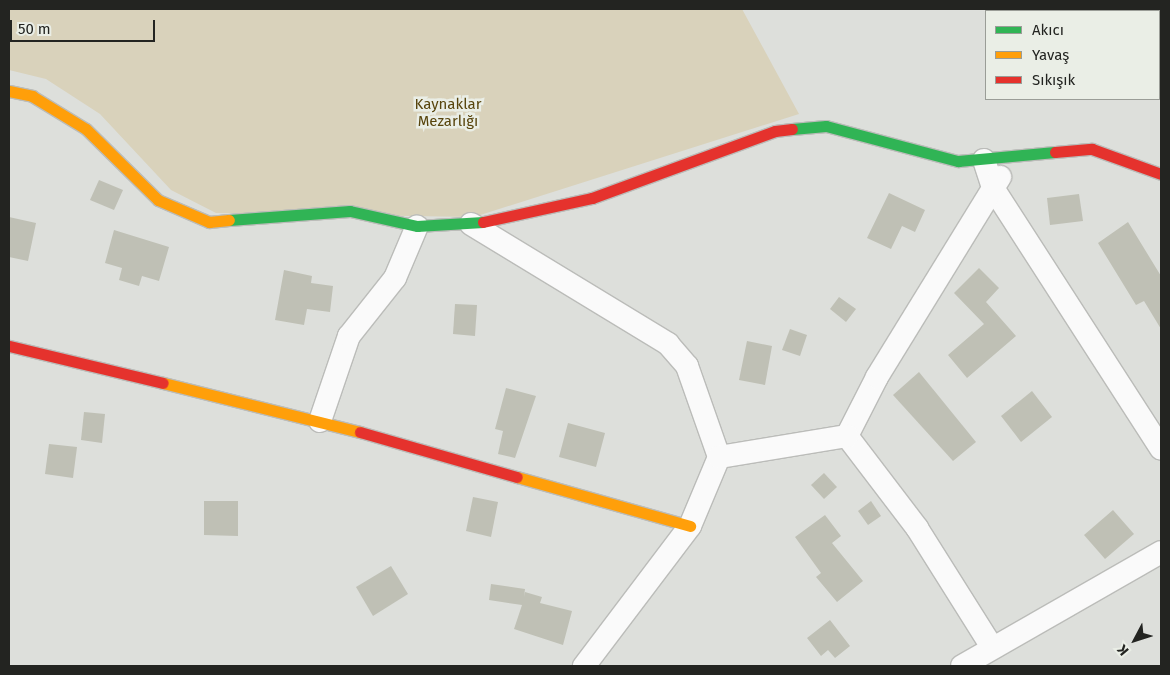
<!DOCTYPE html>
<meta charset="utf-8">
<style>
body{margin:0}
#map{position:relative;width:1170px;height:675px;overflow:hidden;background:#dddfdb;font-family:"Fira Sans",sans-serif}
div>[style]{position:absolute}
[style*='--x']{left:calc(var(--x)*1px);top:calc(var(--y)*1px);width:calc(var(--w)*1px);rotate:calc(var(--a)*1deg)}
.green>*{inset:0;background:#d9d2bb}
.building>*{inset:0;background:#bfc0b5}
.roads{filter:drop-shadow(1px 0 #bbbcb9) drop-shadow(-1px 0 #bbbcb9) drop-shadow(0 1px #bbbcb9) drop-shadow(0 -1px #bbbcb9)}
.street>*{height:22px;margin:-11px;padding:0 11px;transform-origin:11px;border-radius:11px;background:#fafafa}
.fast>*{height:11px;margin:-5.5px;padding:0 5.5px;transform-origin:5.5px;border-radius:5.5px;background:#30b455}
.slow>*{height:11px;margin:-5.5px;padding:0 5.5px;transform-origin:5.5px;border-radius:5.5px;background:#ff9f0a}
.jam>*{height:11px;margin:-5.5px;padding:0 5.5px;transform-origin:5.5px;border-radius:5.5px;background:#e5322d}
span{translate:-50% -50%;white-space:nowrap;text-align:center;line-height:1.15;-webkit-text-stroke:5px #eaeee6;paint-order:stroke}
.park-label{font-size:15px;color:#58450d}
.frame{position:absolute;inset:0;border:10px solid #232421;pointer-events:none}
.legend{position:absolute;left:985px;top:10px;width:175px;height:90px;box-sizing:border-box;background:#eaeee6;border:1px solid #9a9d97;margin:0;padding:6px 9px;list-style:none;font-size:15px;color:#232421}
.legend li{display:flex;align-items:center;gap:10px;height:25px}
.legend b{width:25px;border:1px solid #9a9d97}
.north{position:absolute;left:1110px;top:615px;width:50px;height:50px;-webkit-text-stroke:4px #eaeee6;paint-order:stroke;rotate:230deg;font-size:14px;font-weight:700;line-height:20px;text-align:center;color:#232421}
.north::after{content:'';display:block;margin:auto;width:18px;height:22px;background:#232421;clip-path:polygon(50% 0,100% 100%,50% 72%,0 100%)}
.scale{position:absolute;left:10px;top:20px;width:145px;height:22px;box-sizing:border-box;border:2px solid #232421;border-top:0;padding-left:6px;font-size:15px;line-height:18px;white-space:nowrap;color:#232421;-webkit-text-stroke:4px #eaeee6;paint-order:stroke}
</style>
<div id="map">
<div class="green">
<i style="clip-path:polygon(9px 9px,742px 9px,799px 114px,474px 217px,216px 213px,171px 190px,100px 114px,46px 79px,9px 70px)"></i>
</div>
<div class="building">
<i style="clip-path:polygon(99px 180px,123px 190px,114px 210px,90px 200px)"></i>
<i style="clip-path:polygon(889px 193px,925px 210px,915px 232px,902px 226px,891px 249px,867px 238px)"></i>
<i style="clip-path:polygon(1079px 194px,1083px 221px,1050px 225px,1047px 198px)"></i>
<i style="clip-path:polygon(9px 217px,36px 223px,28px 261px,9px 257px)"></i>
<i style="clip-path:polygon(1128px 222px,1161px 276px,1161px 329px,1144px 301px,1136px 305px,1098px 243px)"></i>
<i style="clip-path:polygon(114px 230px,169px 247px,159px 281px,142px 276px,139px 286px,119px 280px,122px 268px,105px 263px)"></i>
<i style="clip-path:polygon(979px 268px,999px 288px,986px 302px,1016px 336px,967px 378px,948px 355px,984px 324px,954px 293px)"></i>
<i style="clip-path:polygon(284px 270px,312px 276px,311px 283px,333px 286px,330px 312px,307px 309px,304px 325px,275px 320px)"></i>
<i style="clip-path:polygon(839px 297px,856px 309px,846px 322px,830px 309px)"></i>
<i style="clip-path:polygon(455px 304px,477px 305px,475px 336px,453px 334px)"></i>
<i style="clip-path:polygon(790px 329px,807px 335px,800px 356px,782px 350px)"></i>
<i style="clip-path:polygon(747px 341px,772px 346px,765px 385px,739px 380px)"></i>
<i style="clip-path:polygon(919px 372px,976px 442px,953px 461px,893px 395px)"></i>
<i style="clip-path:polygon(506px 388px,536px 396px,515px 458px,498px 454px,503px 431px,495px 429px)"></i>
<i style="clip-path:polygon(1032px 391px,1052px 417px,1021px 442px,1001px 416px)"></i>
<i style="clip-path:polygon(84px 412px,105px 414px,102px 443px,81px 440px)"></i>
<i style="clip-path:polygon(568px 423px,605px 433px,596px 467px,559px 457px)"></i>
<i style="clip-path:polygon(49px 444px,77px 447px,73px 478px,45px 474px)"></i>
<i style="clip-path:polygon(824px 473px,837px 487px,824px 499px,811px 485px)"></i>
<i style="clip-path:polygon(473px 497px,498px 502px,491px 537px,466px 531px)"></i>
<i style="clip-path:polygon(204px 501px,238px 501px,238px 536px,204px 535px)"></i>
<i style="clip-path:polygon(871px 501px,881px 516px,868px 525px,858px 511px)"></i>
<i style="clip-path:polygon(1113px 510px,1134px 534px,1105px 559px,1084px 535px)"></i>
<i style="clip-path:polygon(825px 515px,841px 536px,832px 543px,863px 581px,837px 602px,816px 577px,821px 573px,795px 537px)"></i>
<i style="clip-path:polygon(391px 566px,408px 594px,373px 616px,356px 587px)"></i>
<i style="clip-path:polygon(491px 584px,525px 589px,524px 597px,525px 592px,542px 597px,540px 603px,572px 611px,563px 645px,514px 629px,522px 605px,489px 600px)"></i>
<i style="clip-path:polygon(830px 620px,850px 646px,835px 658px,828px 650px,821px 656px,807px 638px)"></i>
</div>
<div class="roads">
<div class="street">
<i style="--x:984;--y:160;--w:29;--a:72"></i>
<i style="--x:993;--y:188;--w:310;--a:57.2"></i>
<i style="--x:471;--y:224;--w:231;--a:31.3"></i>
<i style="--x:668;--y:344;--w:29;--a:49"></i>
<i style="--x:687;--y:366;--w:96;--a:70.6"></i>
<i style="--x:719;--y:457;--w:75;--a:112.8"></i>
<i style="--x:690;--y:526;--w:176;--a:127.1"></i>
<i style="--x:320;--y:421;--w:90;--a:-71.2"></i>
<i style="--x:349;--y:336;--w:74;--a:-51.6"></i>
<i style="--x:395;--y:278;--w:56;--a:-67.1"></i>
<i style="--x:847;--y:436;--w:66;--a:-63"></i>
<i style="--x:877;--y:377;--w:235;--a:-58.4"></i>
<i style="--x:847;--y:436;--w:116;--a:52.7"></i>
<i style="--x:917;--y:528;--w:141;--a:57.8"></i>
<i style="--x:719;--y:457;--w:130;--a:-9.3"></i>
<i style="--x:962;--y:666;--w:229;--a:-29.8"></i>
</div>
<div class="fast">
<i style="--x:792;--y:129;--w:34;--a:-5"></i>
<i style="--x:826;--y:126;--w:137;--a:14.9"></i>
<i style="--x:958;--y:161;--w:97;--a:-5.3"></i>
<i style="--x:229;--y:220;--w:121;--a:-4.3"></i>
<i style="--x:350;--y:211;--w:69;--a:12.6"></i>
<i style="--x:417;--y:226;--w:66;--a:-3.5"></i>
</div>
<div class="slow">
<i style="--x:9;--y:91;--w:24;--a:12"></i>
<i style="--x:32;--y:96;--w:63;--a:31.4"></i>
<i style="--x:86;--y:129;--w:101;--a:44.6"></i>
<i style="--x:158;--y:200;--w:56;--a:23.3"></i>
<i style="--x:209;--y:222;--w:20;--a:-6"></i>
<i style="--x:163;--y:383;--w:203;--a:14"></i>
<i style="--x:517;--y:477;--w:180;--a:15.8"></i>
</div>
<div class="jam">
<i style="--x:1055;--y:152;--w:37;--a:-5"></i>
<i style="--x:1092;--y:149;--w:73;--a:19.9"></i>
<i style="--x:483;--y:222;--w:112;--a:-12.4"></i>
<i style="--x:592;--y:198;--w:195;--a:-20.1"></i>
<i style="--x:775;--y:131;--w:17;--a:-7"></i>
<i style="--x:9;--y:346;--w:158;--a:13.5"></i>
<i style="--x:360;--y:432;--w:163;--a:16"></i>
</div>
</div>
<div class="park-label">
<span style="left:448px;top:113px">Kaynaklar<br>Mezarlığı</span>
</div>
<div class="frame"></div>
<ul class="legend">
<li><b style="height:6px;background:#30b455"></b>Akıcı</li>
<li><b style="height:6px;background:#ff9f0a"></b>Yavaş</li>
<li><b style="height:6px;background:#e5322d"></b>Sıkışık</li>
</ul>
<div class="north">K</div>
<div class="scale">50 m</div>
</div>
